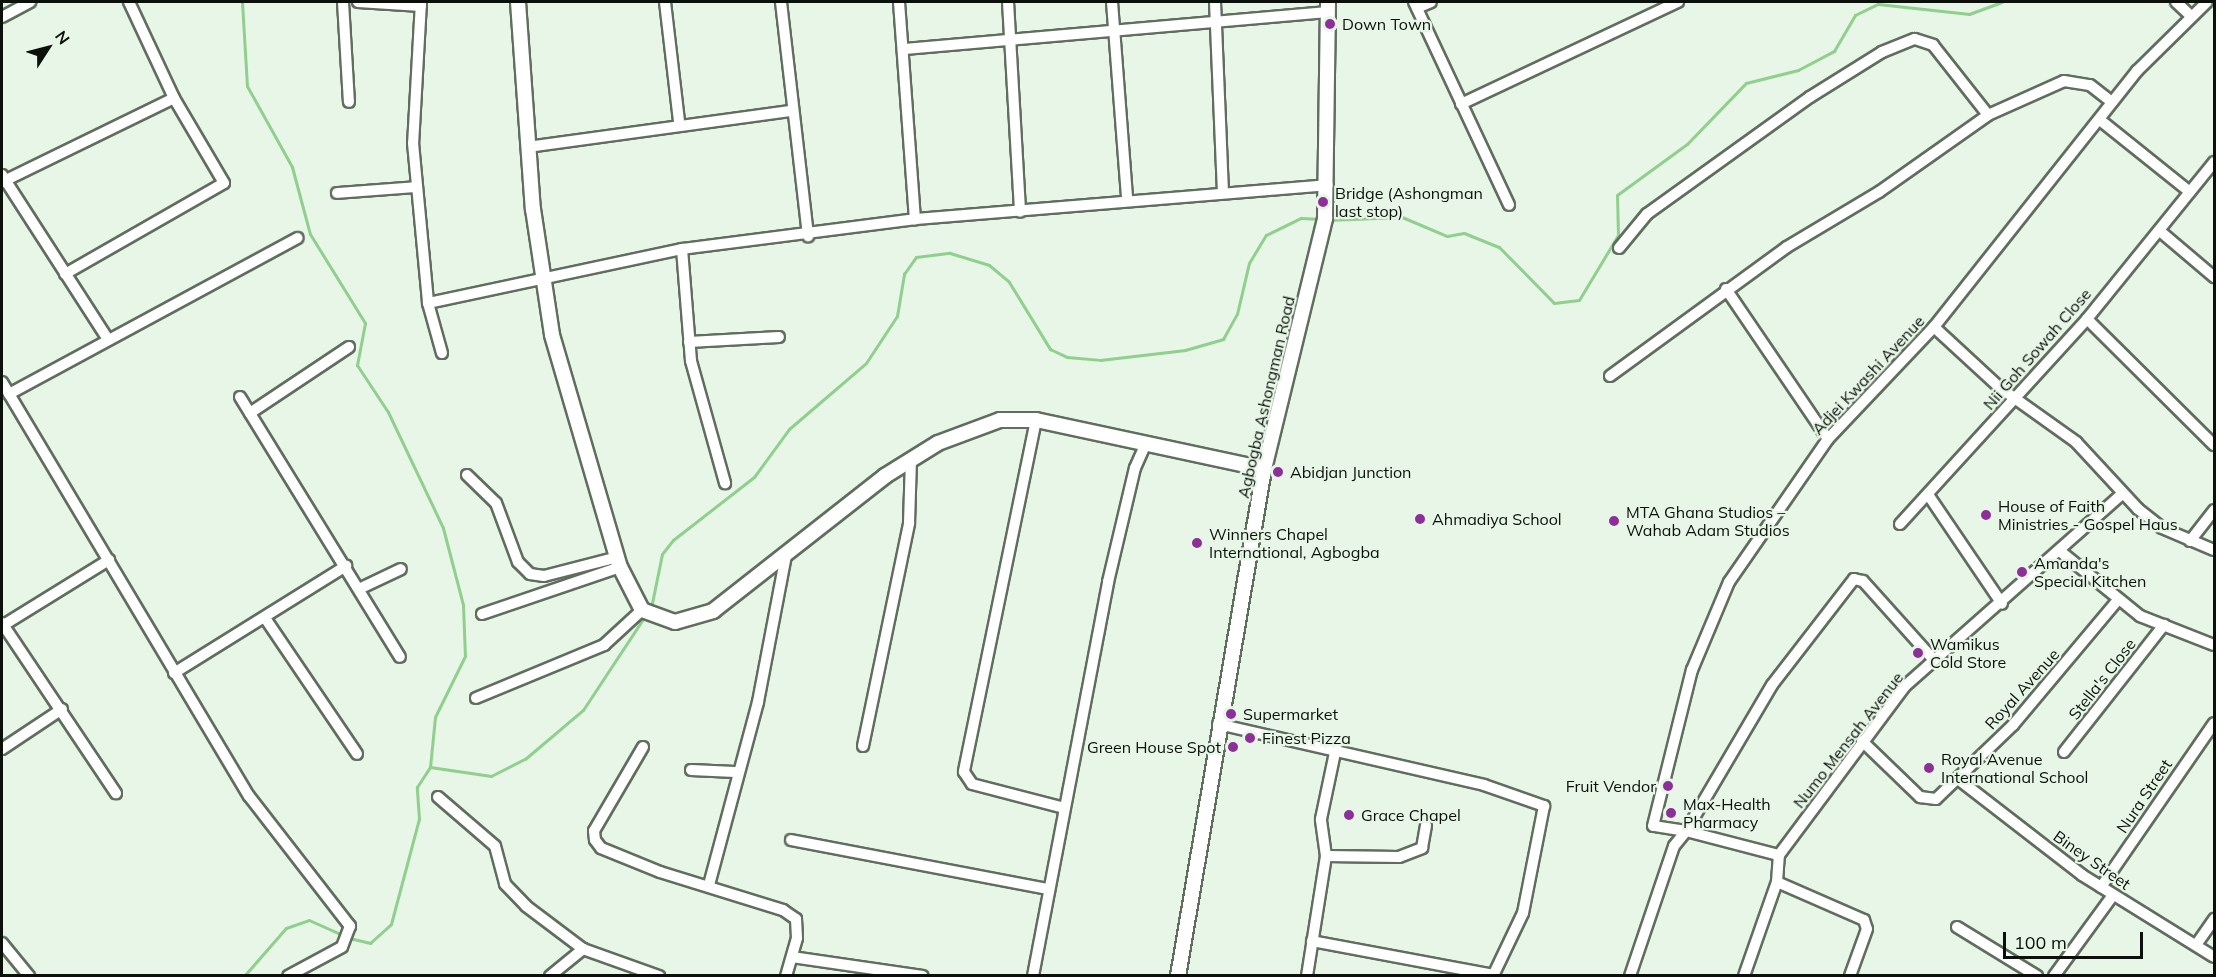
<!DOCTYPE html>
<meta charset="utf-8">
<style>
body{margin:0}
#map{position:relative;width:2216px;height:977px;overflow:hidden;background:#e7f6e6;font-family:Mulish,sans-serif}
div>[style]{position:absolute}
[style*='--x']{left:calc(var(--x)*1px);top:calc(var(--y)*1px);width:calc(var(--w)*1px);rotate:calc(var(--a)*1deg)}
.stream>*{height:3px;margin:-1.5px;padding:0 1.5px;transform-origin:1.5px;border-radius:1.5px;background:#90cf8d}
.roads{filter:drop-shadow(2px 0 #606d5f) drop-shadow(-2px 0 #606d5f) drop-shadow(0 2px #606d5f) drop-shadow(0 -2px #606d5f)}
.minor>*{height:10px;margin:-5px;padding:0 5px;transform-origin:5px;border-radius:5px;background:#fff}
.tertiary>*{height:14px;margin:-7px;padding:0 7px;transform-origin:7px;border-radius:7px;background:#fff}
.dots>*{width:16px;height:16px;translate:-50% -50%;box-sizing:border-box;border:3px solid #e7f6e6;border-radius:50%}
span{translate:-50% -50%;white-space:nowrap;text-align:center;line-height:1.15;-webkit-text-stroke:4.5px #e7f6e6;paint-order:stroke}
.poi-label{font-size:16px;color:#0b100b}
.left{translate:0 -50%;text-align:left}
.right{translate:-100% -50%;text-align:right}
.street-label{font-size:16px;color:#0b100b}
.frame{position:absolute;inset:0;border:3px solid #0b100b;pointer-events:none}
.north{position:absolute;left:18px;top:18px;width:60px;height:60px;-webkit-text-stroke:4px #e7f6e6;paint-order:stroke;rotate:54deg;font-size:16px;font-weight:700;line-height:24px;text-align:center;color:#0b100b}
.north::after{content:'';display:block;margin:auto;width:21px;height:27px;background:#0b100b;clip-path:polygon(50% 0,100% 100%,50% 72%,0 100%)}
.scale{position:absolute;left:2003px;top:932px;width:140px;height:27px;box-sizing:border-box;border:3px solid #0b100b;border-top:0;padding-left:8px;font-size:18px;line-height:21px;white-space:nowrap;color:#0b100b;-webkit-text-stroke:4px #e7f6e6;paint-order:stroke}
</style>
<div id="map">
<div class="stream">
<i style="--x:242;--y:2;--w:84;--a:86.6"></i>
<i style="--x:247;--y:86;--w:93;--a:60.9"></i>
<i style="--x:292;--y:167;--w:69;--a:75"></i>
<i style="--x:310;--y:234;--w:105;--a:58.3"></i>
<i style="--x:365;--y:323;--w:43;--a:100.8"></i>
<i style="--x:357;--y:365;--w:56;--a:56.6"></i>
<i style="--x:388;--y:412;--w:128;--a:64.6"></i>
<i style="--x:443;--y:528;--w:80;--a:75.4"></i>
<i style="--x:463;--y:605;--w:51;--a:87.8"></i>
<i style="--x:465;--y:656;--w:68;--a:116.2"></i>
<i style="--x:435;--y:717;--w:50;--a:95.7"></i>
<i style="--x:1327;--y:220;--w:75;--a:-2.3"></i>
<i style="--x:1402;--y:217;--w:49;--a:22.9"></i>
<i style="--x:1447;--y:236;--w:17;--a:-10"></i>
<i style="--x:1464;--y:233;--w:38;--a:22"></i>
<i style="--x:1499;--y:247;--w:78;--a:45.5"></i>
<i style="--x:1554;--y:303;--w:25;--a:-7"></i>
<i style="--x:1579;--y:300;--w:76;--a:-59"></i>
<i style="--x:1618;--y:235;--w:40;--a:-91.4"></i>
<i style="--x:1617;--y:195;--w:87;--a:-36.1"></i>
<i style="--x:1687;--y:144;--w:85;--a:-46"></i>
<i style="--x:1746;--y:83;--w:54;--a:-14"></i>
<i style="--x:1798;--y:70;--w:41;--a:-27.8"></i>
<i style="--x:1834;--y:51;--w:42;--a:-59.7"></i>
<i style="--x:1855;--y:15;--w:25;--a:-26"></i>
<i style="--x:1878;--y:4;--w:92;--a:6.3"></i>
<i style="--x:1969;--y:14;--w:35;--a:-20"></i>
<i style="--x:651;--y:608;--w:55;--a:-78.5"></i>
<i style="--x:662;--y:554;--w:18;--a:-52"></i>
<i style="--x:673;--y:540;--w:103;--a:-37.9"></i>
<i style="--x:754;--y:477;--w:59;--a:-53.9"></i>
<i style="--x:789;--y:429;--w:101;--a:-40.6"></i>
<i style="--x:866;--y:363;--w:56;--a:-56.6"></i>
<i style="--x:897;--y:316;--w:43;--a:-80.5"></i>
<i style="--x:904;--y:274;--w:21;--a:-55"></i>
<i style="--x:916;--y:257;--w:34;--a:-7"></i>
<i style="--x:950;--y:253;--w:41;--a:17.1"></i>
<i style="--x:989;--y:265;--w:26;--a:40"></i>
<i style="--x:1009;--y:282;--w:79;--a:58.5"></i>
<i style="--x:1050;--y:349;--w:19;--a:25"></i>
<i style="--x:1067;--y:357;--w:33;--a:5"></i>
<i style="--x:1100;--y:360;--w:86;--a:-6.7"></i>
<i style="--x:1185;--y:350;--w:40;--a:-16"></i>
<i style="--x:1223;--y:339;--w:29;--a:-61"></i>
<i style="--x:1237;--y:314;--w:52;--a:-76.8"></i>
<i style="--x:1249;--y:263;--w:33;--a:-59"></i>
<i style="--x:1266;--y:235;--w:39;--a:-26"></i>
<i style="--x:1301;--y:218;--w:20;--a:3"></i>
<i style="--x:349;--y:938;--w:22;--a:13"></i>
<i style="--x:370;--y:943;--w:28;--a:-42"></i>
<i style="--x:391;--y:924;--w:109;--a:-75.1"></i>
<i style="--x:419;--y:819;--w:32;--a:-94"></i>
<i style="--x:417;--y:787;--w:24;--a:-57"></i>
<i style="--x:430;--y:767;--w:62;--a:8.4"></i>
<i style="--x:491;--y:776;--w:38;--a:-27"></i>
<i style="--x:525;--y:759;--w:76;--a:-40.2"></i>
<i style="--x:583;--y:710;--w:113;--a:-56.6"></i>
<i style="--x:244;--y:976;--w:64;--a:-48.8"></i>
<i style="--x:286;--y:928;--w:24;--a:-19"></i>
<i style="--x:309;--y:920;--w:37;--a:24"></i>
</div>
<div class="roads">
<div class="minor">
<i style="--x:343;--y:2;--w:100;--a:86.6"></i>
<i style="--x:358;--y:2;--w:63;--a:3.6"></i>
<i style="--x:421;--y:2;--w:141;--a:93.2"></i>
<i style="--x:413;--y:143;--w:161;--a:84.6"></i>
<i style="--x:428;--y:303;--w:52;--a:74.4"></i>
<i style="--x:665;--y:2;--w:121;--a:83.3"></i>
<i style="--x:781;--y:2;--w:236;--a:83.4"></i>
<i style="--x:899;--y:2;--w:218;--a:85.8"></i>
<i style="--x:1008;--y:2;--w:210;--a:86.7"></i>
<i style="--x:1112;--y:2;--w:198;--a:85.6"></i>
<i style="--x:1215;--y:2;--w:189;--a:87.6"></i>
<i style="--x:1414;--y:2;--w:224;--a:64.9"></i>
<i style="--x:2176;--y:2;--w:21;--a:43"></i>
<i style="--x:1417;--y:8;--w:15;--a:-23"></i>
<i style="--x:2;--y:17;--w:32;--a:-28"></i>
<i style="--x:904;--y:49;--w:426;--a:-5"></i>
<i style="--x:1461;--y:104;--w:240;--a:-25.2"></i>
<i style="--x:2100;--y:120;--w:115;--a:38.7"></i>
<i style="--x:527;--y:147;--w:266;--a:-7.8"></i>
<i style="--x:2;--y:175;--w:194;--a:57.2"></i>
<i style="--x:2;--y:182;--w:191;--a:-26"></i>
<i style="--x:337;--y:193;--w:80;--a:-4.3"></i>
<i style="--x:2161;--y:232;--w:70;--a:40.3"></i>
<i style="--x:1619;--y:248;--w:44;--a:-50.5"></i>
<i style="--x:1647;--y:214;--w:201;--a:-35.7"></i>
<i style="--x:1810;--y:97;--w:85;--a:-32"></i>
<i style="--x:1882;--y:52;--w:35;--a:-22"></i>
<i style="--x:1915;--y:39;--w:19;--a:18"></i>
<i style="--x:1933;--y:45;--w:89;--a:51.8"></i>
<i style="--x:682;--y:249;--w:112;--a:85.4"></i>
<i style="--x:691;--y:361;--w:127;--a:74.4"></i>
<i style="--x:65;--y:274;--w:183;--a:-29.8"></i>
<i style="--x:224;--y:183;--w:99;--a:-120.5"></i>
<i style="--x:174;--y:98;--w:106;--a:-115.1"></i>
<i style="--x:1726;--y:289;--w:181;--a:55.8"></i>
<i style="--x:428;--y:303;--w:260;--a:-12"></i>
<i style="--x:682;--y:249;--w:235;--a:-7.3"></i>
<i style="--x:915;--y:219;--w:414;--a:-4.7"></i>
<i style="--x:2087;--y:319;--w:179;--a:44.8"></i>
<i style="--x:1934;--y:327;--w:88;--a:42.7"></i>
<i style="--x:1999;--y:387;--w:95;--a:35.5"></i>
<i style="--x:2076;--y:442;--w:91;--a:47.2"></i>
<i style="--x:2138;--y:509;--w:31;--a:38"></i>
<i style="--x:2162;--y:528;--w:56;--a:22.9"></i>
<i style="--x:689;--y:342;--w:90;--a:-3.2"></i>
<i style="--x:1610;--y:376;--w:219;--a:-36.1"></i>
<i style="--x:1787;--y:247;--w:107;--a:-30.9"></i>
<i style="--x:1879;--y:192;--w:133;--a:-35.2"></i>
<i style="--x:1988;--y:115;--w:83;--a:-24.1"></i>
<i style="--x:2064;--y:81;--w:26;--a:9"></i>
<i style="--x:2090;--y:85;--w:28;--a:38"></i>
<i style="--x:2;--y:382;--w:482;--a:59.2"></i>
<i style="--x:249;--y:796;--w:165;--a:52.2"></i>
<i style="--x:350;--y:926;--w:22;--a:111"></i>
<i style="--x:342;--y:947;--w:61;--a:151.8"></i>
<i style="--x:9;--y:394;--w:328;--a:-28.4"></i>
<i style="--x:240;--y:397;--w:305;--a:58.4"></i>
<i style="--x:250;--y:413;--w:119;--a:-33.7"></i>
<i style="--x:1036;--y:420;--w:359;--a:101.6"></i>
<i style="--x:964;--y:772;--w:14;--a:56"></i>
<i style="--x:972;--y:784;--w:95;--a:14.6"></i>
<i style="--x:467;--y:475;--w:40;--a:44"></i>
<i style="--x:496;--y:503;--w:63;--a:69.6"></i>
<i style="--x:518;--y:562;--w:17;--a:45"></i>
<i style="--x:530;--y:574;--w:14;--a:8"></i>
<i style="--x:544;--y:576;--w:76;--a:-14.4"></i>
<i style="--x:1929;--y:496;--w:130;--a:55.9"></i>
<i style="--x:1900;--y:524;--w:277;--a:-47.6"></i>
<i style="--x:2087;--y:319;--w:202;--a:-51"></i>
<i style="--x:2190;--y:541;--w:39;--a:-52"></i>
<i style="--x:2061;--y:552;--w:102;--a:39"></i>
<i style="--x:2140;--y:616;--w:79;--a:21.4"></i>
<i style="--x:361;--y:588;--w:44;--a:-25.4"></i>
<i style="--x:482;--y:614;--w:146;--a:-18.8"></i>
<i style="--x:265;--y:618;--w:164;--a:55.9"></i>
<i style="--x:2;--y:623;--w:205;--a:56.2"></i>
<i style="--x:2;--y:626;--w:126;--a:-31.7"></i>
<i style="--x:174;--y:673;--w:203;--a:-31.9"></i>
<i style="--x:476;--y:698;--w:139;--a:-22.5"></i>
<i style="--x:604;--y:645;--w:52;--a:-42.6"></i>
<i style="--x:1218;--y:724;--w:273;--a:12.9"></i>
<i style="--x:1484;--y:785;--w:64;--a:19.3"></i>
<i style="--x:1544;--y:806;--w:109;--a:101.1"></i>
<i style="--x:1523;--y:913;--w:70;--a:115.5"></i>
<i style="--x:1862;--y:741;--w:81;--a:44"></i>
<i style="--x:1920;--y:797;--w:16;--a:7"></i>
<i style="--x:1936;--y:799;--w:107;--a:-43.9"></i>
<i style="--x:2013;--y:725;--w:162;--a:-50"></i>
<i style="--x:863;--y:746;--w:228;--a:-78.3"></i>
<i style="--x:909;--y:523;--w:64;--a:-88.2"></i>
<i style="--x:643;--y:747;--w:97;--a:120.3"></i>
<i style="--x:594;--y:831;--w:9;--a:84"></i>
<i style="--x:595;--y:840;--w:10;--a:53"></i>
<i style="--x:601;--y:848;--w:64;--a:22.1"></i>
<i style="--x:660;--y:872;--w:129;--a:17.2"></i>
<i style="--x:783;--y:910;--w:16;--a:35"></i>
<i style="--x:796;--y:919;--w:19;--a:87"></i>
<i style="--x:797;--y:938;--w:40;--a:106"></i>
<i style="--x:2;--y:749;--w:72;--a:-33.7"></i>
<i style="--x:2064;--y:752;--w:162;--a:-51.8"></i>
<i style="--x:691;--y:770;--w:44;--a:2.6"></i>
<i style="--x:1958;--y:779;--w:157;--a:37.7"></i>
<i style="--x:2082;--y:875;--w:155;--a:31.8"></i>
<i style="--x:438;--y:797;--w:75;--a:40.7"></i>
<i style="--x:495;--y:846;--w:39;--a:75"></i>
<i style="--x:505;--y:884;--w:30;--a:46"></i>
<i style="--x:526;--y:906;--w:71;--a:37"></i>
<i style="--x:583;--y:949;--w:81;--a:19.6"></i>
<i style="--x:1686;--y:831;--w:33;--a:-171"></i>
<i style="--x:1653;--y:826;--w:161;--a:-76"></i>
<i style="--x:1692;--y:670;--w:95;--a:-67.2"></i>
<i style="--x:1729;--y:582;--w:174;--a:-55.3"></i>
<i style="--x:1828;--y:439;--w:154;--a:-46.6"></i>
<i style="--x:1934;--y:327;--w:327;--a:-51.6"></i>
<i style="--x:2137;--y:71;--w:98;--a:-44.6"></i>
<i style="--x:1686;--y:831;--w:169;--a:-59.5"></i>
<i style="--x:1772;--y:685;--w:134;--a:-52.3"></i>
<i style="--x:1854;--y:579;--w:9;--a:13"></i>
<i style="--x:1863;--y:581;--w:105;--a:48.1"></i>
<i style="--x:791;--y:840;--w:261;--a:10.8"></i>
<i style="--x:1326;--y:856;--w:73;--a:0.8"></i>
<i style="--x:1399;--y:857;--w:25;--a:-21"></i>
<i style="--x:1422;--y:848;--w:23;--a:-80"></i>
<i style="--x:1777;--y:882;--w:95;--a:23.6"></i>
<i style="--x:1864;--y:920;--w:9;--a:72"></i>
<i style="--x:1867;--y:929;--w:50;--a:109.9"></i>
<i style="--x:709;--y:885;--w:189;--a:-75"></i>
<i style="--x:758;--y:702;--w:150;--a:-79.2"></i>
<i style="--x:2101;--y:887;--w:199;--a:-55.4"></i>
<i style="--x:1957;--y:927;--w:94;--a:31.5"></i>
<i style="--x:1312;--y:941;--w:184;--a:10.6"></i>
<i style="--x:2;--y:943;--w:43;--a:50.7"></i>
<i style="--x:2196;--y:945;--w:32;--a:-55"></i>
<i style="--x:792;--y:957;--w:132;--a:8.3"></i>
<i style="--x:550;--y:976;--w:43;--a:-39.3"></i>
<i style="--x:1033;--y:976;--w:401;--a:-79.2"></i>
<i style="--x:1108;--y:582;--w:117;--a:-76.7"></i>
<i style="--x:1135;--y:468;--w:27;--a:-66"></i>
<i style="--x:1307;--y:976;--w:121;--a:-81"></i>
<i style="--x:1326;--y:856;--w:37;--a:-98"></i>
<i style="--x:1321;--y:819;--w:73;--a:-78.1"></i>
<i style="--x:1630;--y:976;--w:137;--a:-71.3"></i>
<i style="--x:1674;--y:846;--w:19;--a:-51"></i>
<i style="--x:1686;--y:831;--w:96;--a:14.5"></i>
<i style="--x:1744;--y:976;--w:100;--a:-70.7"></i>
<i style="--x:1777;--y:882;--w:27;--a:-86"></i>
<i style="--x:1779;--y:855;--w:209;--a:-53.3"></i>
<i style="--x:1904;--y:687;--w:291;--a:-41.5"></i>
<i style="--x:2054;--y:976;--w:100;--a:-53.9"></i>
</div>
<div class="tertiary">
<i style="--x:518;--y:2;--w:208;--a:85.9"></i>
<i style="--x:533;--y:209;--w:127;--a:81.4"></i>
<i style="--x:552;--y:335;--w:242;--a:73.7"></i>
<i style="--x:620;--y:567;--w:48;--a:62.9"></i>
<i style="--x:642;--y:610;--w:35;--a:20"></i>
<i style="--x:675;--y:622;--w:40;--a:-16"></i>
<i style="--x:713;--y:611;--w:219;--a:-38.1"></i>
<i style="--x:885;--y:476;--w:62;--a:-31.9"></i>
<i style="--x:938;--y:443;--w:66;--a:-20.4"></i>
<i style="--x:1000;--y:420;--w:36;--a:0"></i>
<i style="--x:1036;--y:420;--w:233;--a:12.1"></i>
<i style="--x:1178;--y:976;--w:514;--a:-80.37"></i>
<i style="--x:1264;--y:469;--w:258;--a:-76.3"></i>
<i style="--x:1325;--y:218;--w:216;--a:-89.2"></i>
</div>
</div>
<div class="dots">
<i style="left:1330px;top:24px;background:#8d2f98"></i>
<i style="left:1323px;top:202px;background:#8d2f98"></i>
<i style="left:1278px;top:472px;background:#8d2f98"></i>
<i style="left:1986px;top:515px;background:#8d2f98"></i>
<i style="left:1420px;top:519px;background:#8d2f98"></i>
<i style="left:1614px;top:521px;background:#8d2f98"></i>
<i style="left:1197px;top:543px;background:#8d2f98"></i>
<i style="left:2022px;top:572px;background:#8d2f98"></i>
<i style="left:1918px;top:653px;background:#8d2f98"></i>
<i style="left:1231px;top:714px;background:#8d2f98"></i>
<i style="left:1250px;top:738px;background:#8d2f98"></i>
<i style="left:1233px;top:747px;background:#8d2f98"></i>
<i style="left:1929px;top:768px;background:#8d2f98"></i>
<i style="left:1668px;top:786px;background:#8d2f98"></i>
<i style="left:1671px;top:813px;background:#8d2f98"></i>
<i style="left:1349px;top:815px;background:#8d2f98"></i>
</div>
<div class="poi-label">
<span class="left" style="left:1342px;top:24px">Down Town</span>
<span class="left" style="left:1335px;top:202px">Bridge (Ashongman<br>last stop)</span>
<span class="left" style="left:1290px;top:472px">Abidjan Junction</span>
<span class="left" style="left:1998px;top:515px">House of Faith<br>Ministries - Gospel Haus</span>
<span class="left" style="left:1626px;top:521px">MTA Ghana Studios –<br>Wahab Adam Studios</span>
<span class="left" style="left:1432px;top:519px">Ahmadiya School</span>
<span class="left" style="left:1209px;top:543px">Winners Chapel<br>International, Agbogba</span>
<span class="left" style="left:2034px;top:572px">Amanda's<br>Special Kitchen</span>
<span class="left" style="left:1930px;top:653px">Wamikus<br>Cold Store</span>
<span class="left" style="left:1243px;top:714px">Supermarket</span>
<span class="left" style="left:1262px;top:738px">Finest Pizza</span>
<span class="right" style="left:1221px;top:747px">Green House Spot</span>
<span class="left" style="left:1941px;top:768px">Royal Avenue<br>International School</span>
<span class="right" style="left:1656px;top:786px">Fruit Vendor</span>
<span class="left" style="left:1683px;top:813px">Max-Health<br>Pharmacy</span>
<span class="left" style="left:1361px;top:815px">Grace Chapel</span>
</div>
<div class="street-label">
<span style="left:2037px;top:349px;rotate:-49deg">Nii Goh Sowah Close</span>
<span style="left:1868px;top:375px;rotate:-47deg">Adjei Kwashi Avenue</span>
<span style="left:1266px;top:397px;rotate:-77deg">Agbogba Ashongman Road</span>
<span style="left:2102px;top:679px;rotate:-52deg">Stella's Close</span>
<span style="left:2022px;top:689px;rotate:-48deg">Royal Avenue</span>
<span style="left:1848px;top:740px;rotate:-52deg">Numo Mensah Avenue</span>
<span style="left:2144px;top:796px;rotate:-56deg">Nura Street</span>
<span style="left:2092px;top:860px;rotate:35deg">Biney Street</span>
</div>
<div class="frame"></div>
<div class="north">N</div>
<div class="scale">100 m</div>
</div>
